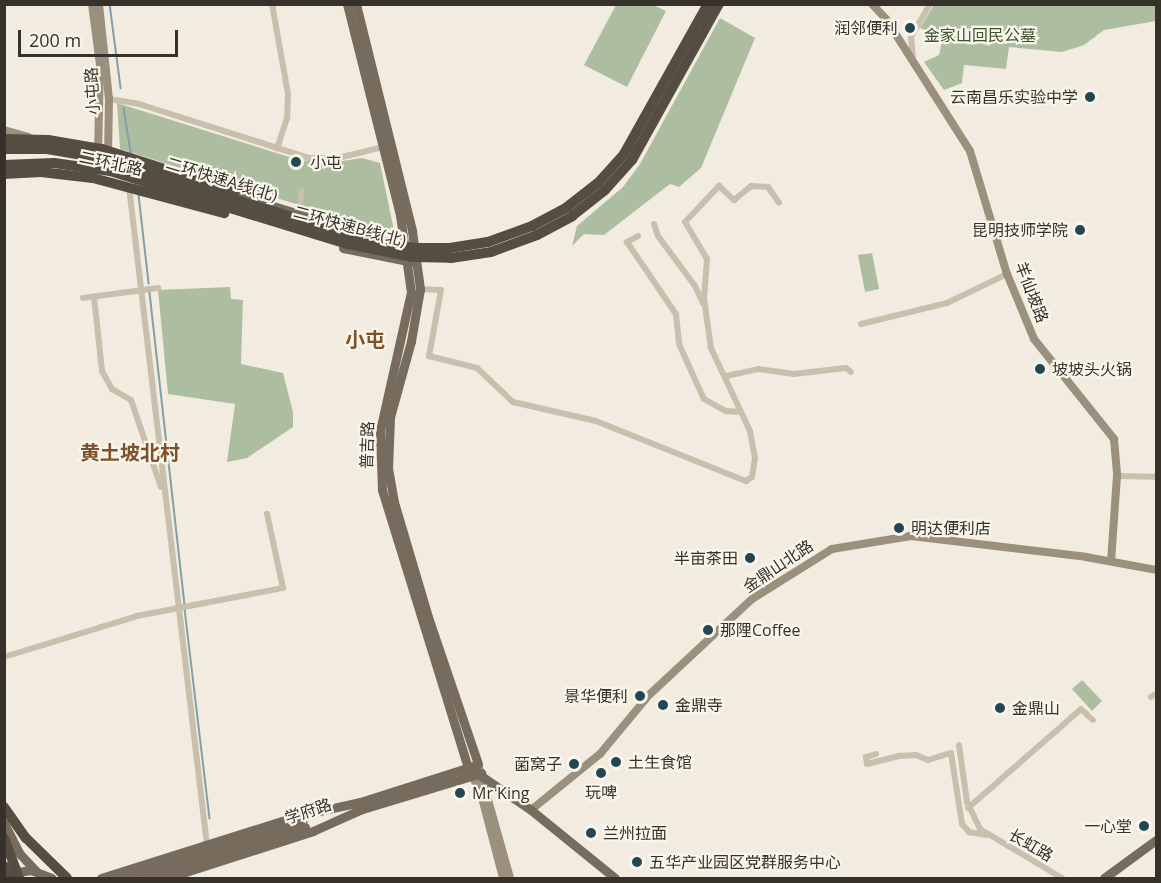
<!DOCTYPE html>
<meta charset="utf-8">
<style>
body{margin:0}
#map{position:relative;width:1161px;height:883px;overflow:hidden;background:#f1ecdf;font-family:"Open Sans","Noto Sans SC",sans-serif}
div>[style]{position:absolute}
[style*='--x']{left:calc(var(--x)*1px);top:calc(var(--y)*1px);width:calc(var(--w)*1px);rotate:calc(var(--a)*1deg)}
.green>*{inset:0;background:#adbea0}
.stream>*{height:1.5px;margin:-0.75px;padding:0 0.75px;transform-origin:0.75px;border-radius:0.75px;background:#80a0ab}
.street>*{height:6px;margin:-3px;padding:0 3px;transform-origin:3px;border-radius:3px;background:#c8bfac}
.secondary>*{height:8px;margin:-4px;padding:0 4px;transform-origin:4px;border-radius:4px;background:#9b8f7d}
.primary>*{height:9px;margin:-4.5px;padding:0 4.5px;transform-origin:4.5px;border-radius:4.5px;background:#776b5d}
.highway>*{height:10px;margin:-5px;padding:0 5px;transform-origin:5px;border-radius:5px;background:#564d42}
.primary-bridge>*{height:9px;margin:-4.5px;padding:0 4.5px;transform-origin:4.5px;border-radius:4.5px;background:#776b5d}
.highway-bridge>*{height:10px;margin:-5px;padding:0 5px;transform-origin:5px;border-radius:5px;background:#564d42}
.dots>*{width:16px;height:16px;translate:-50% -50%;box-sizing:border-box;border:3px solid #f8f5eb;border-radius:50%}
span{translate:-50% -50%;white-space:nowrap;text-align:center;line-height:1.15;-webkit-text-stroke:4.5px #f8f5eb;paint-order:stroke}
.poi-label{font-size:16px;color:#36312a}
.right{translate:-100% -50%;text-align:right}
.left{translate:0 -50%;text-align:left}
.park-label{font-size:16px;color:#3e5230}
.street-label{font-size:16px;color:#36312a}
.quarter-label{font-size:20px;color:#7e512a;font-weight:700}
.frame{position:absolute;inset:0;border:6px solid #36312a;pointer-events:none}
.scale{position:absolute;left:18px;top:30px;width:160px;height:27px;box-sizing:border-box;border:3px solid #36312a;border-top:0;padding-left:8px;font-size:18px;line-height:21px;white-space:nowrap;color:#36312a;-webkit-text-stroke:4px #f8f5eb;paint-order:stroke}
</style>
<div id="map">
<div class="green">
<i style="clip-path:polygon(616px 5px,653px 5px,666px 11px,627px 87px,584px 65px)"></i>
<i style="clip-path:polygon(934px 5px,1156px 5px,1156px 21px,1104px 30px,1084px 45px,1062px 52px,1009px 47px,1006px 69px,964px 65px,962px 83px,944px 90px,924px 62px,939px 55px,943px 36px,920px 28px)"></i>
<i style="clip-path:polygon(720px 18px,755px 38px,701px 168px,679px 187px,670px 184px,604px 235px,584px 234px,572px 246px,577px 226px,623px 187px,640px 164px)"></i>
<i style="clip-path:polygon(117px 103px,299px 160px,328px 163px,362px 158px,380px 163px,395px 235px,120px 149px)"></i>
<i style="clip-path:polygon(872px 253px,879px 289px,865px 292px,858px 255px)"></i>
<i style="clip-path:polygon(230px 287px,231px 299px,243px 300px,241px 364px,283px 373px,293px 412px,293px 427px,247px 458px,227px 462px,235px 404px,168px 394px,158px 290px)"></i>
<i style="clip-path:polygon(1082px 680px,1102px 701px,1092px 711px,1072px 689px)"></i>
</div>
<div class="stream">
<i style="--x:110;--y:4;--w:85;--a:82.5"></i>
<i style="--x:124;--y:108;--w:45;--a:81"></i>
<i style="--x:139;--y:195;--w:89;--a:83.5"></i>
<i style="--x:150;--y:293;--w:314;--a:83.6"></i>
<i style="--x:185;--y:609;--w:211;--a:83.2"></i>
</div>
<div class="street">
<i style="--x:272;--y:4;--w:91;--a:79.9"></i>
<i style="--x:288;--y:94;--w:24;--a:92"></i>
<i style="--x:287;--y:118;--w:32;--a:108"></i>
<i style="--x:913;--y:59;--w:22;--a:-95"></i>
<i style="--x:911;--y:37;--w:38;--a:-60"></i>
<i style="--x:109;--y:99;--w:30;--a:9"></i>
<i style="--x:139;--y:104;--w:178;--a:17.6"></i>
<i style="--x:309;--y:158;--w:29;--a:0"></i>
<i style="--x:338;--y:158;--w:46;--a:-13.7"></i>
<i style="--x:129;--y:187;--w:663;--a:83.24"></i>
<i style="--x:299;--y:214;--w:23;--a:-83"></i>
<i style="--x:654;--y:224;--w:13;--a:72"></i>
<i style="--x:658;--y:236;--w:62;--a:53.5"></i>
<i style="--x:695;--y:286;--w:19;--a:65"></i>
<i style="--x:638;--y:236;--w:13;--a:151"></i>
<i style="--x:627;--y:242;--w:87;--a:55.8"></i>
<i style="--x:676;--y:314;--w:30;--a:84"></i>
<i style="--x:679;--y:344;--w:60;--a:65.6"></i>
<i style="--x:704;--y:399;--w:25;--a:29"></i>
<i style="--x:726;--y:411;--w:15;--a:4"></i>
<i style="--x:420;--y:289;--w:21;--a:3"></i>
<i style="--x:441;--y:290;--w:67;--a:100.3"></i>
<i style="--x:429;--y:356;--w:49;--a:14"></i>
<i style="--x:477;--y:368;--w:50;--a:43.4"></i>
<i style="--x:513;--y:402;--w:85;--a:12.9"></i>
<i style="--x:596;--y:421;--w:162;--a:21.8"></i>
<i style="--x:746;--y:481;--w:7;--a:-34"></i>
<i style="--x:752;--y:477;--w:18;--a:-81"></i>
<i style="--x:755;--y:459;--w:28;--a:-100"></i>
<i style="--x:750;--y:431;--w:92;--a:-115.2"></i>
<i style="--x:711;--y:348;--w:49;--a:-98.1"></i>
<i style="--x:704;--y:299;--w:40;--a:-85.7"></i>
<i style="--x:707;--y:259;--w:43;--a:-120.7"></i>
<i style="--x:685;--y:222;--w:50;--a:-46.6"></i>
<i style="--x:719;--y:186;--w:21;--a:43"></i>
<i style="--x:734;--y:200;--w:22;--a:-39"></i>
<i style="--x:751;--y:186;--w:17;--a:3"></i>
<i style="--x:768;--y:187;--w:19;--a:55"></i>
<i style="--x:94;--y:297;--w:74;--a:83.8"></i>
<i style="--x:102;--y:371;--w:21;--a:61"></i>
<i style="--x:112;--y:389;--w:22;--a:30"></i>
<i style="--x:131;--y:400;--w:92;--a:71"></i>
<i style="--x:83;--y:298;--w:76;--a:-7.6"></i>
<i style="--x:861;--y:324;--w:89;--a:-13.7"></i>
<i style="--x:947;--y:303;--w:67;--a:-25.8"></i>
<i style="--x:726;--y:376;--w:33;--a:-12"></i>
<i style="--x:758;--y:369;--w:36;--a:8"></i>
<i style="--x:794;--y:374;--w:52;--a:-6.6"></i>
<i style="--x:846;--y:368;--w:6;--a:39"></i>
<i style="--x:1117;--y:476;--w:39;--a:1"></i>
<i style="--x:4;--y:657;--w:139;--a:-17.1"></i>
<i style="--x:137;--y:616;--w:149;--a:-10.9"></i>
<i style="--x:283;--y:588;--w:76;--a:-102.2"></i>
<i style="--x:1151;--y:697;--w:6;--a:-31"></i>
<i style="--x:959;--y:745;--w:58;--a:82"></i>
<i style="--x:967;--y:802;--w:30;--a:64"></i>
<i style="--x:980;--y:829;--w:96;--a:30.9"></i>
<i style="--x:876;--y:754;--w:10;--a:163"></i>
<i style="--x:866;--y:757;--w:7;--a:82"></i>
<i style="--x:867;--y:764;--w:33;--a:-14"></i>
<i style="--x:899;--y:756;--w:17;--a:-3"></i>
<i style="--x:916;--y:755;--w:13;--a:23"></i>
<i style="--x:928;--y:760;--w:24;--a:-17"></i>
<i style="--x:951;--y:753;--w:72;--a:81.2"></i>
<i style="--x:962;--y:824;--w:11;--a:49"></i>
<i style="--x:969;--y:832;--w:17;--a:10"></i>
<i style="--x:968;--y:808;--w:150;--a:-41.2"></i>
<i style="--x:1081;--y:709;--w:16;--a:43"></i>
</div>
<div class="secondary">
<i style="--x:92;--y:4;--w:62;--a:82.5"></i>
<i style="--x:100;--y:65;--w:88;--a:91.3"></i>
<i style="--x:99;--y:4;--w:96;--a:84"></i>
<i style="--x:109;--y:99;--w:58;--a:91"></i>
<i style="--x:872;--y:4;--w:21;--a:47"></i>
<i style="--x:886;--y:19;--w:156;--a:57.5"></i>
<i style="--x:970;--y:151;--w:128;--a:73.3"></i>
<i style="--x:1007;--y:274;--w:70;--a:67.4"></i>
<i style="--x:1034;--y:339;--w:128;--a:51.3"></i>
<i style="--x:1114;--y:439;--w:37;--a:85"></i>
<i style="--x:1117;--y:476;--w:85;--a:94"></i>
<i style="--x:4;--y:130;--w:25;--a:16"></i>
<i style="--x:478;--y:764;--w:118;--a:74.3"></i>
<i style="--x:469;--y:770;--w:27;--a:63"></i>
<i style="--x:481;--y:794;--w:87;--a:75.3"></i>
<i style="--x:531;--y:810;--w:89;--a:-39.1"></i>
<i style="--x:600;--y:754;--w:77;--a:-50.3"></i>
<i style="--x:649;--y:695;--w:141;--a:-43"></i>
<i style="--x:752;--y:599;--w:94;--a:-32"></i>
<i style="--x:832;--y:549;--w:80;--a:-9.3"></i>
<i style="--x:911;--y:536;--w:176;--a:6.8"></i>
<i style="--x:1086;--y:557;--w:71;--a:10.5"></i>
</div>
<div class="primary">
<i style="--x:347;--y:4;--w:218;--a:75.9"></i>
<i style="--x:400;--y:215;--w:78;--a:81.9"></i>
<i style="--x:411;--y:292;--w:142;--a:102.6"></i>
<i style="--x:380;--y:431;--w:59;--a:88.1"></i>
<i style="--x:382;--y:490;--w:290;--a:72.8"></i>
<i style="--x:356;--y:4;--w:234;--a:76.1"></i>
<i style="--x:412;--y:231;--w:59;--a:82.1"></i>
<i style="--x:420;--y:289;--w:53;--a:99.8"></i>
<i style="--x:411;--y:341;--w:79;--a:105.4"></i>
<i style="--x:390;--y:417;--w:51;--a:92.2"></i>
<i style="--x:388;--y:468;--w:35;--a:80"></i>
<i style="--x:394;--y:502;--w:120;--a:73.5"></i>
<i style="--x:428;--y:617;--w:155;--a:71.2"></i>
<i style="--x:228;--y:192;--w:88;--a:17.2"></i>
<i style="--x:343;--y:248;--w:70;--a:11.5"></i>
<i style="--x:468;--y:767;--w:76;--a:34.3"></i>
<i style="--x:531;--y:810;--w:108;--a:39"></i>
<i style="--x:354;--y:804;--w:125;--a:-17.7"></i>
<i style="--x:356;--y:811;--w:131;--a:-16.9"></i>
<i style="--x:4;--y:823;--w:35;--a:63"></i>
<i style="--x:20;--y:854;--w:23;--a:47"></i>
<i style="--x:12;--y:873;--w:19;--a:-9"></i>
<i style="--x:31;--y:870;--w:22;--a:21"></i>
<i style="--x:101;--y:878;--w:210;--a:-17.5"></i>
<i style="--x:301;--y:815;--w:60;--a:-12.4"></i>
<i style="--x:167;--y:878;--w:153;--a:-17.8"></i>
<i style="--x:313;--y:831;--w:54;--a:-24.2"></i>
<i style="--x:1104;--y:878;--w:64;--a:-36.2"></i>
</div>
<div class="highway">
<i style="--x:567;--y:207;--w:39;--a:-38"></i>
<i style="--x:598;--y:183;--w:39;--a:-48"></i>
<i style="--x:624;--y:154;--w:172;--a:-60.8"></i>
<i style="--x:572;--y:216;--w:42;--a:-38.2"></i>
<i style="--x:605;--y:190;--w:40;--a:-48"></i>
<i style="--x:632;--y:160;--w:179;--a:-60.9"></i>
<i style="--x:4;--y:807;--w:38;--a:55"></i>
<i style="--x:26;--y:838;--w:57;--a:44.3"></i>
</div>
<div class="primary-bridge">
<i style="--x:122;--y:878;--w:190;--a:-17.8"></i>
<i style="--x:146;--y:878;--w:167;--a:-17.8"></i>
</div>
<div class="highway-bridge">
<i style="--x:4;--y:139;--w:44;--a:1.3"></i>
<i style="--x:48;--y:140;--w:55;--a:9.5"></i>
<i style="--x:102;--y:149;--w:139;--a:17.7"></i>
<i style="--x:4;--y:149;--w:43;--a:0"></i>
<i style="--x:47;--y:149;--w:54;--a:9.6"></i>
<i style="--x:100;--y:158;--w:262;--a:17.1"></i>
<i style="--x:350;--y:235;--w:64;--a:11.7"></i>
<i style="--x:413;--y:248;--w:37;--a:0"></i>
<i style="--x:450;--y:248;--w:38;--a:-9"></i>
<i style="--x:488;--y:242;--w:47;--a:-20"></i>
<i style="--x:532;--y:226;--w:40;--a:-28"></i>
<i style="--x:4;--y:165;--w:50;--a:-2.3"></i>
<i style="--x:54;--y:163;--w:57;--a:8.1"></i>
<i style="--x:110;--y:171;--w:249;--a:17.1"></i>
<i style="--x:348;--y:244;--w:65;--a:11.5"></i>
<i style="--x:412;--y:257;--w:39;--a:1"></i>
<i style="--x:451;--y:258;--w:40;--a:-8.5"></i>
<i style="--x:491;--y:252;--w:49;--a:-20.3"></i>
<i style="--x:537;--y:235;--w:40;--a:-28"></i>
<i style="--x:4;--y:174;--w:37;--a:-3"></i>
<i style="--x:41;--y:172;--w:52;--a:6.6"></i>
<i style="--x:93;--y:178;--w:136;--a:15"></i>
<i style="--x:4;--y:838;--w:43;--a:69.4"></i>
<i style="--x:4;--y:866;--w:13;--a:67"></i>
</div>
<div class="dots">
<i style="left:910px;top:28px;background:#234654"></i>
<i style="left:1090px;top:97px;background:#234654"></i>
<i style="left:296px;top:162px;background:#234654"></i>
<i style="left:1080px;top:230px;background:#234654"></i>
<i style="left:1040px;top:369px;background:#234654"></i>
<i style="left:899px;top:528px;background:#234654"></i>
<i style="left:750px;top:558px;background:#234654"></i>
<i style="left:708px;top:630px;background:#234654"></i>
<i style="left:640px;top:696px;background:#234654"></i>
<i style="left:663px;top:705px;background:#234654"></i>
<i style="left:1000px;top:708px;background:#234654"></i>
<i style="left:616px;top:762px;background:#234654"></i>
<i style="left:574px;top:764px;background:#234654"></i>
<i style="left:601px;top:773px;background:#234654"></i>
<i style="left:460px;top:793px;background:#234654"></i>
<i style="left:1144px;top:826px;background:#234654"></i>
<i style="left:591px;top:833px;background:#234654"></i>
<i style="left:637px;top:862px;background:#234654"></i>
</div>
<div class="poi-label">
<span class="right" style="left:898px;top:28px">润邻便利</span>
<span class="right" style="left:1078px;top:97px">云南昌乐实验中学</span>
<span class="left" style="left:310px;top:162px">小屯</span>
<span class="right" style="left:1068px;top:230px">昆明技师学院</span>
<span class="left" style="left:1052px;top:369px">坡坡头火锅</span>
<span class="left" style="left:911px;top:528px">明达便利店</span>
<span class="right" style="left:738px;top:558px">半亩茶田</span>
<span class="left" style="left:720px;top:630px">那䧉Coffee</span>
<span class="right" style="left:628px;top:696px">景华便利</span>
<span class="left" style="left:675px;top:705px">金鼎寺</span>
<span class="left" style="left:1012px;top:708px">金鼎山</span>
<span class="left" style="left:628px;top:762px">土生食馆</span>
<span class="right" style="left:562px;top:764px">菌窝子</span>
<span style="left:601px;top:792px">玩啤</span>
<span class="left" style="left:472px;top:793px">Mr King</span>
<span class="right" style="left:1132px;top:826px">一心堂</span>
<span class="left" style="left:603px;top:833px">兰州拉面</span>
<span class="left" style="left:649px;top:862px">五华产业园区党群服务中心</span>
</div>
<div class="park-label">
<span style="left:980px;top:35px">金家山回民公墓</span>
</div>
<div class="street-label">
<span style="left:92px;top:91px;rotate:-93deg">小屯路</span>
<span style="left:111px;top:163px;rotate:12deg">二环北路</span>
<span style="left:222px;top:179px;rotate:17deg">二环快速A线(北)</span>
<span style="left:350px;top:226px;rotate:15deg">二环快速B线(北)</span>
<span style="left:1032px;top:292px;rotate:69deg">羊仙坡路</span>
<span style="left:367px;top:445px;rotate:-88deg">普吉路</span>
<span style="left:778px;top:566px;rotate:-34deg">金鼎山北路</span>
<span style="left:308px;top:811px;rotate:-18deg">学府路</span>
<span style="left:1031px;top:845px;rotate:30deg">长虹路</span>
</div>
<div class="quarter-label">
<span style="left:365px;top:339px">小屯</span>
<span style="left:130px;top:452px">黄土坡北村</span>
</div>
<div class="frame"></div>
<div class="scale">200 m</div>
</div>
